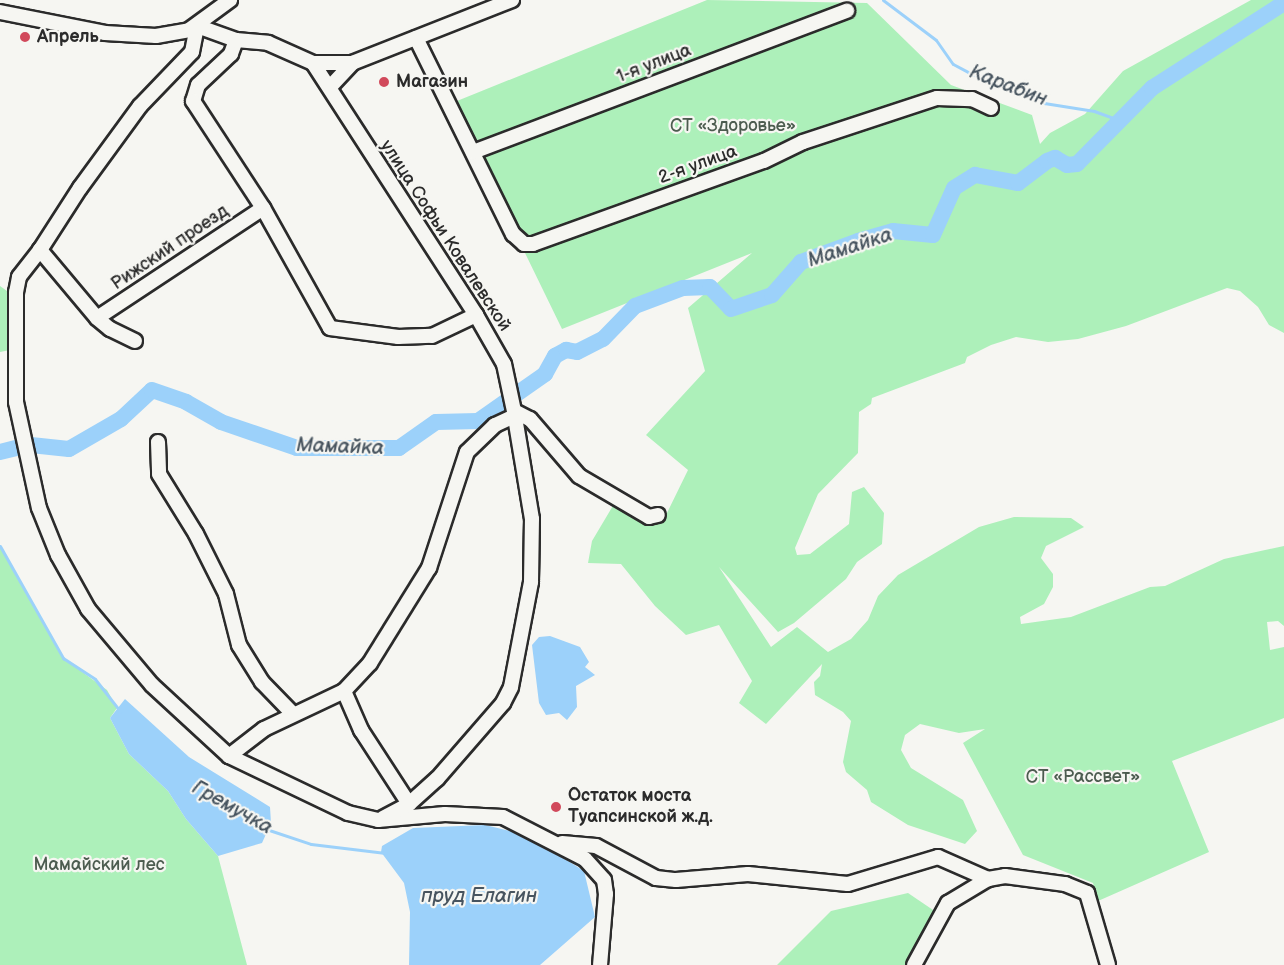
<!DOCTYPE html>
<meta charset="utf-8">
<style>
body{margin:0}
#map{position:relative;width:1284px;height:965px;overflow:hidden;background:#f6f6f2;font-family:"Balsamiq Sans",sans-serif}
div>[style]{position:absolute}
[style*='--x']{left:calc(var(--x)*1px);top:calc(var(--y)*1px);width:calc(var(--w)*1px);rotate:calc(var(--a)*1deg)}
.green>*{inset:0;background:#adf0ba}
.water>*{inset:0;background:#9cd1fa}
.stream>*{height:3px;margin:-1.5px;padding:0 1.5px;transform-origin:1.5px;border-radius:1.5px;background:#9cd1fa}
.river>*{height:16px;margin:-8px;padding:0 8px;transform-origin:8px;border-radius:8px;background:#9cd1fa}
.roads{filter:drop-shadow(2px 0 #2b2b2b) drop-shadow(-2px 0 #2b2b2b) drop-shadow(0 2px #2b2b2b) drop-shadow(0 -2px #2b2b2b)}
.minor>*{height:14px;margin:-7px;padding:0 7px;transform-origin:7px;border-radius:7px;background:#f6f6f2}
.dots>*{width:16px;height:16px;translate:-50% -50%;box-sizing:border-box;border:3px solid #f6f6f2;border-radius:50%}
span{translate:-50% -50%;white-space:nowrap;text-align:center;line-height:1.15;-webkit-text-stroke:4.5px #f6f6f2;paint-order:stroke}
.poi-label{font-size:18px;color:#2b2b2b;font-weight:700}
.left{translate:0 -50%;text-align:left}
.street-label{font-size:18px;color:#2b2b2b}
.park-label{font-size:18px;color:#4c5c4f}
.water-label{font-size:20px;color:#47545f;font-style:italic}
</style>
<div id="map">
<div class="green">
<i style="clip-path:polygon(707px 0,867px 3px,951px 85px,1032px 115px,1040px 144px,1050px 133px,1085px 114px,1123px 71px,1251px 0,1284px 0,1284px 333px,1269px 325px,1258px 307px,1240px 291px,1227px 288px,1126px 326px,1078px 339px,1048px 342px,1016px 337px,991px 345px,967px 357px,965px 363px,872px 398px,871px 404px,859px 412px,858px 453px,818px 494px,795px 548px,797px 555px,810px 554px,849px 524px,852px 492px,864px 487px,884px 513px,882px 544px,857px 562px,846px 579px,794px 623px,778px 632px,719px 567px,771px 647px,797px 627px,828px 652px,851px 639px,868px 620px,878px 596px,898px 575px,979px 527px,1014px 517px,1071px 518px,1084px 527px,1046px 546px,1041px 558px,1053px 574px,1053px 587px,1044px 604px,1020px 617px,1021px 624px,1071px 617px,1150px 587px,1165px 586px,1224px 559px,1284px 546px,1284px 626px,1278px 621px,1267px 622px,1270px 650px,1284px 647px,1284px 718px,1172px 761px,1209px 852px,1098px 901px,1093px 883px,1023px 855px,963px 743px,985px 729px,959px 733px,920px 724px,905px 735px,901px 750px,911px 768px,963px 800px,977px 831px,965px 844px,908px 825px,871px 802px,867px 790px,846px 772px,843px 762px,851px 721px,843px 712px,815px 695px,814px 682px,820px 676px,822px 664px,766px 724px,739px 703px,752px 681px,719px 625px,686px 635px,655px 606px,621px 564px,588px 563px,592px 541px,614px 504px,645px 520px,666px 515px,688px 470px,646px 435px,705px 371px,688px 308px,752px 253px,562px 329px,452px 103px)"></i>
<i style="clip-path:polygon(0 286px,7px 291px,10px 350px,0 352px)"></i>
<i style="clip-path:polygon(0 546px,63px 658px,107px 690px,117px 708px,110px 718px,129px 754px,168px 791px,186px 819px,218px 856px,247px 965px,0 965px)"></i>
<i style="clip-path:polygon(908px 893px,936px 912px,907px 965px,777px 965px,831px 911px)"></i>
</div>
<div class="water">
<i style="clip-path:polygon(550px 636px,580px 647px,589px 662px,585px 667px,595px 675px,576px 686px,577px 707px,567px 720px,559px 713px,546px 715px,539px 703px,532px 645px,539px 637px)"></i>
<i style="clip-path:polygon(125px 699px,189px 757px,270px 807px,271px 823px,262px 843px,218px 856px,186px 819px,168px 791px,129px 754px,110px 718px)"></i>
<i style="clip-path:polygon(485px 825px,527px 835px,584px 871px,595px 917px,540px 965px,409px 965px,410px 912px,404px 883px,381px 852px,382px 846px,413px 828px)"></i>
</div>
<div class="stream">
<i style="--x:883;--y:0;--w:66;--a:37"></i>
<i style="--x:936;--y:40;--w:29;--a:55"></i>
<i style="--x:953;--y:64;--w:21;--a:28"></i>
<i style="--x:972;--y:74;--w:78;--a:21.9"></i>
<i style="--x:1044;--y:103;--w:51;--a:9.1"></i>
<i style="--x:1094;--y:111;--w:29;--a:20"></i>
<i style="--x:0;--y:546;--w:129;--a:60.6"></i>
<i style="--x:63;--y:658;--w:38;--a:33"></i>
<i style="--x:95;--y:679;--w:41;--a:52"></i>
<i style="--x:266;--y:829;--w:47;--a:18.4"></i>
<i style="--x:311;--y:844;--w:75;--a:6.9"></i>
</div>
<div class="river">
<i style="--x:31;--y:445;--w:38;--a:6"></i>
<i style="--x:69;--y:449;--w:60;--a:-30"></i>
<i style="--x:121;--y:419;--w:42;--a:-43.1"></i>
<i style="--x:152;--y:390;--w:36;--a:19"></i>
<i style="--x:186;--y:402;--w:40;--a:29.7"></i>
<i style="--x:221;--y:422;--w:80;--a:18.9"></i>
<i style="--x:297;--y:448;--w:102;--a:0"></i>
<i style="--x:399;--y:448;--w:45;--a:-35.1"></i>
<i style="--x:436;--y:422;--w:42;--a:-1.4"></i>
<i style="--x:478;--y:421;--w:82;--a:-35"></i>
<i style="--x:545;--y:374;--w:21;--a:-61"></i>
<i style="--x:555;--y:356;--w:13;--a:-29"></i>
<i style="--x:566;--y:350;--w:11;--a:10"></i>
<i style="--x:577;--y:352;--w:29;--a:-27"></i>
<i style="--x:603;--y:339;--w:46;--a:-45.9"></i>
<i style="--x:635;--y:306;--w:51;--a:-20.6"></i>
<i style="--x:683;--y:288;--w:27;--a:-2"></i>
<i style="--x:710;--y:287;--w:30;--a:46"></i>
<i style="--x:731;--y:309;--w:43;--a:-18.9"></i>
<i style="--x:772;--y:295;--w:44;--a:-48.7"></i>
<i style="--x:801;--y:262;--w:61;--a:-20.2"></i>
<i style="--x:858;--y:241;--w:36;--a:-16"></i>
<i style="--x:893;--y:231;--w:40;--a:5.7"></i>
<i style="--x:933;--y:235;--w:51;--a:-65.9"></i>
<i style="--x:954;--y:188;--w:25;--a:-32"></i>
<i style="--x:975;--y:175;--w:44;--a:10.5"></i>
<i style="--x:1018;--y:183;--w:36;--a:-37"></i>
<i style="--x:1047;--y:161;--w:9;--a:-21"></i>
<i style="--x:1055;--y:158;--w:14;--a:30"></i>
<i style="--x:1067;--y:165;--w:10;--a:-6"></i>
<i style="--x:1077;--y:164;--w:107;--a:-45.4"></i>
<i style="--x:1152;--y:88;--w:157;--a:-32.8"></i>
<i style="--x:0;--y:452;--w:16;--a:-14"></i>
</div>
<div class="roads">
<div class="minor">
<i style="--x:0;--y:12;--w:107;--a:11.3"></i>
<i style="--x:105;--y:33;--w:51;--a:3.4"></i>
<i style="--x:156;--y:36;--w:34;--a:-10"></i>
<i style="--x:189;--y:30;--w:51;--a:-36.2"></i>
<i style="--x:197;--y:26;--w:41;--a:19.7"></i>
<i style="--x:236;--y:40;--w:32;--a:5"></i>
<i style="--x:268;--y:43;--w:49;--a:24"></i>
<i style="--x:313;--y:63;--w:39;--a:0"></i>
<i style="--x:352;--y:63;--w:172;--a:-21.5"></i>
<i style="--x:416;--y:38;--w:219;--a:63.7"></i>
<i style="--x:513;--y:234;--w:15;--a:42"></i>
<i style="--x:524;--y:244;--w:9;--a:0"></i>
<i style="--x:533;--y:244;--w:245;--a:-19.8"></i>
<i style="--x:764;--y:161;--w:43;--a:-26"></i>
<i style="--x:803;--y:142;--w:141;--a:-18.2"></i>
<i style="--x:937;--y:98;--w:35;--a:2"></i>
<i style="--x:972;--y:99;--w:21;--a:25"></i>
<i style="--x:236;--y:40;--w:15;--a:110"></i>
<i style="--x:231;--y:54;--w:45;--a:136.8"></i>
<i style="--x:198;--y:85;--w:17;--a:107"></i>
<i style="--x:193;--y:101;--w:128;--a:56.8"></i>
<i style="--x:263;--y:208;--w:137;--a:60.8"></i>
<i style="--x:330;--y:328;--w:69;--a:7.5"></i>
<i style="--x:398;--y:337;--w:34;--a:-2"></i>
<i style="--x:432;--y:336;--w:49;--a:-25.5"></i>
<i style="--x:313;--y:63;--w:300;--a:57.1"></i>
<i style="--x:476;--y:315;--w:56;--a:60.3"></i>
<i style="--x:504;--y:364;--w:48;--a:78"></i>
<i style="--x:514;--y:411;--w:18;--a:27"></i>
<i style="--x:530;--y:419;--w:75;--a:49.3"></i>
<i style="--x:579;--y:476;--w:81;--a:30.4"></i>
<i style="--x:649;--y:517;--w:9;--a:-13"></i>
<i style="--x:330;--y:87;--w:33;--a:-47"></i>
<i style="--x:473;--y:152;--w:400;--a:-20.7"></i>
<i style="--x:40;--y:250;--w:34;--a:128"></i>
<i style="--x:19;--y:277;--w:15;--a:101"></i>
<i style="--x:16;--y:292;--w:110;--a:90"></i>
<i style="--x:16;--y:402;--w:108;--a:77.8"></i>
<i style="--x:39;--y:508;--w:51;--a:68"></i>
<i style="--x:58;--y:555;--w:62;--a:60.9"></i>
<i style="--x:88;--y:609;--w:99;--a:49.9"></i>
<i style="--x:152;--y:685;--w:105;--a:42.7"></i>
<i style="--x:229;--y:756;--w:132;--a:25.6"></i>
<i style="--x:348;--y:813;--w:31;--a:13"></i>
<i style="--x:378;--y:820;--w:67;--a:-5.1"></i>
<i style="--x:445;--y:814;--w:58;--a:3"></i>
<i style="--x:503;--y:817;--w:92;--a:27.1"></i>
<i style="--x:585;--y:859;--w:28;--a:48"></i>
<i style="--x:604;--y:880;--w:14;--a:82"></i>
<i style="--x:606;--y:894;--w:71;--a:94.8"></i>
<i style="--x:97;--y:318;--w:199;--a:-33.5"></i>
<i style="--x:135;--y:341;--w:28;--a:-154"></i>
<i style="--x:110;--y:329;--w:17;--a:-140"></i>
<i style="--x:97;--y:318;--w:89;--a:-130"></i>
<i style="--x:40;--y:250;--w:74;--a:-57.2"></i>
<i style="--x:80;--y:188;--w:102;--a:-53.8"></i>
<i style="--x:140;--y:106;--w:75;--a:-46.1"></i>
<i style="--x:192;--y:52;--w:26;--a:-79"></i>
<i style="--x:158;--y:442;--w:32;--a:88"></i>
<i style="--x:159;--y:474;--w:70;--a:58.3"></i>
<i style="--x:196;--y:534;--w:67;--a:63.4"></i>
<i style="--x:226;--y:594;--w:53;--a:75.7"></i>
<i style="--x:239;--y:645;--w:44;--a:58.1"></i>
<i style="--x:262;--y:682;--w:43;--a:45.9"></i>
<i style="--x:344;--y:691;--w:43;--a:66.4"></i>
<i style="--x:361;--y:730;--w:88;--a:57"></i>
<i style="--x:229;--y:756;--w:44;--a:-37.6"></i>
<i style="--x:264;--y:729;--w:89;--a:-25.4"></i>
<i style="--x:344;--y:691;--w:38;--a:-47"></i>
<i style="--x:370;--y:663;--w:112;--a:-58.2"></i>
<i style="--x:429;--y:568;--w:122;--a:-71.9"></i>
<i style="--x:467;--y:452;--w:39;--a:-44"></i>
<i style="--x:495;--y:425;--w:19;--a:-25"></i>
<i style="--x:383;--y:818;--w:30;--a:-28"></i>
<i style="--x:409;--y:804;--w:38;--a:-42"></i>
<i style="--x:437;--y:779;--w:101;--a:-49"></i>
<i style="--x:503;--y:703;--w:18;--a:-63"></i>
<i style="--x:511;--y:687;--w:107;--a:-79.2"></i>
<i style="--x:531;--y:582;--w:63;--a:-89.1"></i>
<i style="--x:532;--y:519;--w:109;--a:-99.5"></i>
<i style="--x:562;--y:843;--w:34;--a:5"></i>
<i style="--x:596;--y:846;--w:68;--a:28.1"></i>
<i style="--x:656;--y:878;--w:20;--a:6"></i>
<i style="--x:676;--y:880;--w:72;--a:-4.8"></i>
<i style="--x:748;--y:874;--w:100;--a:5.7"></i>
<i style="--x:848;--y:884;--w:94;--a:-16.7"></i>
<i style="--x:938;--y:857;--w:55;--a:23.7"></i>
<i style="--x:914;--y:965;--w:71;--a:-61.3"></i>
<i style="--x:948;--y:903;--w:47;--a:-31"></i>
<i style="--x:988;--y:879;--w:17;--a:-10"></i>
<i style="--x:1005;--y:876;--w:61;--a:7.6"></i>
<i style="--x:1065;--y:884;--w:24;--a:22"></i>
<i style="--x:1087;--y:893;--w:75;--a:73.7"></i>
</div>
</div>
<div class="dots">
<i style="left:25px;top:37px;background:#d1495b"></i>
<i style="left:384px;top:82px;background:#d1495b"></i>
<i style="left:556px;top:807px;background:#d1495b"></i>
</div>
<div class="poi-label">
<span class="left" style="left:37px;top:37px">Апрель</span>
<span class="left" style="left:396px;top:82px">Магазин</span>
<span class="left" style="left:568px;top:807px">Остаток моста<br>Туапсинской ж.д.</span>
</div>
<div class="street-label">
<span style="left:654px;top:64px;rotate:-21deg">1-я улица</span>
<span style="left:698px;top:165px;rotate:-20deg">2-я улица</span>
<span style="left:445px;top:236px;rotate:57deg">улица Софьи Ковалевской</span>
<span style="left:170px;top:248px;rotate:-34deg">Рижский проезд</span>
</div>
<div class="park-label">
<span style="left:733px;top:126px">СТ «Здоровье»</span>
<span style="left:1083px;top:777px">СТ «Рассвет»</span>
<span style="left:99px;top:865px">Мамайский лес</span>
</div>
<div class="water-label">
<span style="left:1008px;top:86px;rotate:21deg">Карабин</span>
<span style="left:850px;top:248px;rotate:-18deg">Мамайка</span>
<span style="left:340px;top:447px;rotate:2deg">Мамайка</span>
<span style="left:232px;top:808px;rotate:29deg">Гремучка</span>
<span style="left:479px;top:896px">пруд Елагин</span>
</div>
</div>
